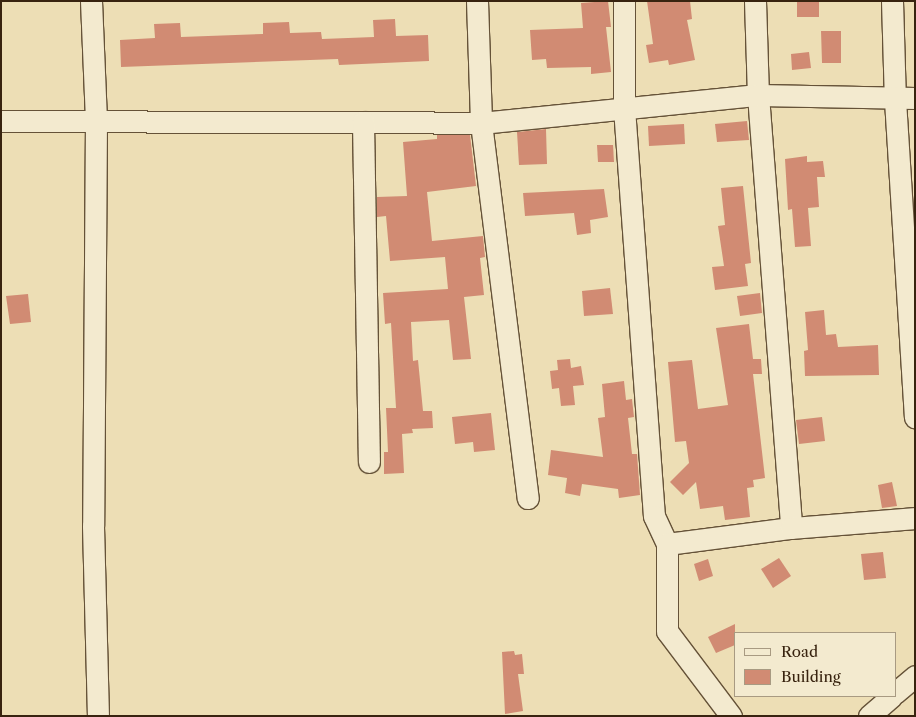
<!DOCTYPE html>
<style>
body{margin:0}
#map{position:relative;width:916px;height:717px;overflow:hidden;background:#eddeb5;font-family:"Libre Caslon Text",serif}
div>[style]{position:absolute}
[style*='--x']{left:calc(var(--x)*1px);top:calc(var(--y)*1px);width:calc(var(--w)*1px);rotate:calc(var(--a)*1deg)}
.building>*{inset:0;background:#d18b73}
.roads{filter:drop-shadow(1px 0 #655238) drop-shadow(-1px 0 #655238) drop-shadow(0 1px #655238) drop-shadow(0 -1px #655238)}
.street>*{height:21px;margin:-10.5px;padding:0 10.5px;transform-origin:10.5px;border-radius:10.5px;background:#f3eacf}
span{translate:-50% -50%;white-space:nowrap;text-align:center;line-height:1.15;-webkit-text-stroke:4px #f3eacf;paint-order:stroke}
.frame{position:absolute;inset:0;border:2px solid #38230f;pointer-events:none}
.legend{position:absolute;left:734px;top:632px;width:162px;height:65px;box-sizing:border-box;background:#f3eacf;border:1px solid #a89a82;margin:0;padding:6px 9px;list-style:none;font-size:15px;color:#38230f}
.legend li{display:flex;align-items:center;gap:10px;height:25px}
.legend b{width:25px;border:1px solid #a89a82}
</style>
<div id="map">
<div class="building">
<i style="clip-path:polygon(608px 1px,611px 27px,606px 27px,611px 72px,591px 74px,591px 67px,547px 68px,546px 59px,532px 60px,530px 30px,583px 28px,581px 3px)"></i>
<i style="clip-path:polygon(647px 1px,690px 1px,692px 19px,687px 20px,695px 60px,669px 65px,668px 60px,649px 63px,646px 45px,653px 44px)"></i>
<i style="clip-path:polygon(797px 1px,819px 1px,819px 17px,797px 17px)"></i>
<i style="clip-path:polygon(395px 19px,396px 36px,428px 35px,429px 61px,339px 65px,338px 59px,121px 67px,120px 40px,155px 38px,154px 24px,180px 23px,181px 37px,263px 34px,263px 23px,289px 22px,290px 33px,321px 32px,322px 39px,374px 37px,373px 20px)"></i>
<i style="clip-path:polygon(821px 31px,841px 31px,841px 63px,822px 63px)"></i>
<i style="clip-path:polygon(809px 52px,811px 68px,792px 70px,791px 54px)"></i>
<i style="clip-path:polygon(747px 121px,749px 140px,717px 142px,715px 124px)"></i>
<i style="clip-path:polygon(684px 124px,685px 144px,649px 146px,648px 126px)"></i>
<i style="clip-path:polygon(546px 129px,547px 164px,519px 165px,517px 132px)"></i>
<i style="clip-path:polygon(437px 135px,470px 135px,476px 186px,427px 192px,432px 241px,483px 236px,485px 257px,480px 258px,484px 295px,464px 297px,471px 359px,453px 360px,449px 320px,411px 322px,413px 361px,418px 360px,423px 411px,432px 411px,433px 428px,412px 429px,413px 433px,402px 434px,404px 473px,384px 474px,384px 452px,388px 452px,386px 408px,396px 408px,391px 323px,385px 324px,383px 293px,448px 289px,445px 257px,390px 261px,386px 216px,377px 217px,377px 197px,407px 196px,403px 142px,437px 139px)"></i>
<i style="clip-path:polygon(597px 145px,613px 145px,614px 162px,598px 162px)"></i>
<i style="clip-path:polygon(807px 156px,807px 162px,823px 161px,825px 177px,817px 177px,819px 207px,808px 208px,811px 246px,795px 247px,792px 209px,788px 210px,785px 159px)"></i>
<i style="clip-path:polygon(743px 186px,751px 263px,745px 264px,748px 286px,715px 290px,712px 267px,724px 266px,718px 226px,725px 225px,721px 188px)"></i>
<i style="clip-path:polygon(604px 189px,608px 217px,590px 220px,591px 233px,577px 235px,574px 213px,525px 216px,523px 193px)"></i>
<i style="clip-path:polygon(610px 288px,613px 314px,584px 316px,582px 291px)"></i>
<i style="clip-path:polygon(760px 293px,762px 313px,740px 316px,737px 296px)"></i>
<i style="clip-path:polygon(28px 294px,31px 322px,10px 324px,6px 296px)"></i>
<i style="clip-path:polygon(824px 310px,826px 335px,836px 334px,838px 347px,878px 345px,879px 375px,805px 376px,804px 351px,808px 350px,805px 312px)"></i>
<i style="clip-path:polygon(749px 324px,753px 359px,761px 359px,762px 374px,753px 374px,765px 478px,753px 480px,754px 487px,747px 488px,750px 517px,725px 520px,723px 506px,700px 509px,696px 482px,683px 495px,670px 482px,689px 463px,686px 441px,675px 442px,668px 362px,692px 360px,698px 409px,728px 405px,716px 328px)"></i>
<i style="clip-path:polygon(570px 359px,571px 368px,581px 366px,584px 385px,573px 386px,575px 405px,561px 406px,559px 388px,552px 389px,550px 371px,558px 370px,557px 360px)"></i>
<i style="clip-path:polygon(624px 381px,626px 400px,632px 399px,634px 417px,628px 418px,632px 454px,637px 454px,640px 495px,619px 498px,618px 489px,582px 484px,580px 496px,565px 493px,567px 478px,548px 475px,551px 450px,603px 457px,598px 418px,605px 417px,602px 384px)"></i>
<i style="clip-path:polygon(491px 413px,495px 450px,474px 452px,473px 442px,455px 444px,452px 417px)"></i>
<i style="clip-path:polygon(822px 417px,825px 441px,799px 444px,796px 420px)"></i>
<i style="clip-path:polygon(892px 482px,897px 506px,882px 508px,878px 485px)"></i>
<i style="clip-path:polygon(883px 552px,886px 578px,864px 580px,861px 554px)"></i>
<i style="clip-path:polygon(779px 558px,791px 576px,773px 588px,761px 569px)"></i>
<i style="clip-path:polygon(708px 559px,713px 576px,699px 581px,694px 564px)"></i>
<i style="clip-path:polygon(735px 624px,735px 645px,716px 653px,708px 637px)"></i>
<i style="clip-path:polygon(514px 651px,515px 655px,522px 654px,524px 674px,518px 674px,523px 711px,505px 714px,502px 652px)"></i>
</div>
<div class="roads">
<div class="street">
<i style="--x:91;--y:1;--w:119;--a:87.6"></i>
<i style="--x:96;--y:120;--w:406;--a:90.4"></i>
<i style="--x:93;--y:526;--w:190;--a:88.5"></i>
<i style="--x:477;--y:1;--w:122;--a:88.1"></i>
<i style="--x:481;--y:123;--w:378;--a:82.9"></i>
<i style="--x:624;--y:1;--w:107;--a:90"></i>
<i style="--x:624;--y:108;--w:409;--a:85.8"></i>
<i style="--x:654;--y:516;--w:31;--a:65"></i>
<i style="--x:755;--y:1;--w:94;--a:88.2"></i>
<i style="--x:758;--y:95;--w:434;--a:85.6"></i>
<i style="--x:892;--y:1;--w:99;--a:88.3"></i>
<i style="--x:895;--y:100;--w:318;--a:86.4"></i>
<i style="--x:1;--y:121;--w:480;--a:0.2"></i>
<i style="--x:481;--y:123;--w:278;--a:-5.8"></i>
<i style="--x:758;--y:95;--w:157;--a:1.1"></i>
<i style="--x:363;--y:122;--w:340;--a:89"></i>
<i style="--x:895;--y:693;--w:26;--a:-40"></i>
<i style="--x:731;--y:716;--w:106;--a:-127"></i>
<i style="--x:667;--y:631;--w:87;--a:-90"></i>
<i style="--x:667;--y:544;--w:125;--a:-7.4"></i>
<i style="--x:791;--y:528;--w:124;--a:-4.6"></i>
<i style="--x:869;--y:716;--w:30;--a:-41"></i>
</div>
</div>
<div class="frame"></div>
<ul class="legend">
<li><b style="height:6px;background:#f3eacf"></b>Road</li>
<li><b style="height:14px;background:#d18b73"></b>Building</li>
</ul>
</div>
